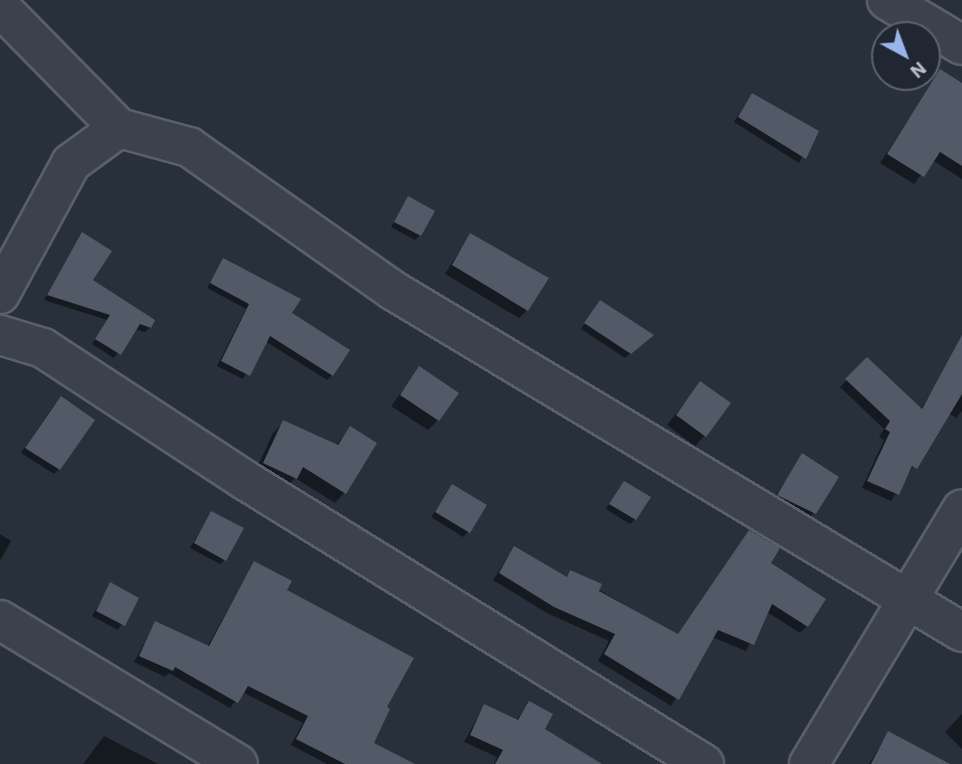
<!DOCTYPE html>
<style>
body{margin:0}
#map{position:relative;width:962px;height:764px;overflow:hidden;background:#28303c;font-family:"IBM Plex Sans",sans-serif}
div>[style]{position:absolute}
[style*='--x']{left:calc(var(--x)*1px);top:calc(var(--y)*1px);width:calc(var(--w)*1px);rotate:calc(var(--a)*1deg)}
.shadow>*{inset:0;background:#0007}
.building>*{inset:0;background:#525a67}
.roads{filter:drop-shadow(2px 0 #5a606b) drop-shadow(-2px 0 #5a606b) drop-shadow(0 2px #5a606b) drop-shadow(0 -2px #5a606b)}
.minor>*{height:38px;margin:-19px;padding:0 19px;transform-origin:19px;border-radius:19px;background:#3c424d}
span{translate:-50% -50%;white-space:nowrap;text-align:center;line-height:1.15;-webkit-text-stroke:5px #212732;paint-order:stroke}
.north{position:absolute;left:871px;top:21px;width:70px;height:70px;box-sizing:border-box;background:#212732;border:2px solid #5d636e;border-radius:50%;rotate:139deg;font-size:19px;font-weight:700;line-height:28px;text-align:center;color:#b8bdc8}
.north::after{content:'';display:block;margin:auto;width:24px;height:32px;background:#99b5eb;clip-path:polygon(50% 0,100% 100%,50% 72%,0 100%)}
</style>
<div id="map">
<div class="shadow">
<i style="clip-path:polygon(940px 72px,962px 85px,962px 179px,932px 160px,914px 184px,880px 163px)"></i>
<i style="clip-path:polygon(752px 95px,817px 131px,799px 163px,734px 122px)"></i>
<i style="clip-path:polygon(408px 199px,420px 235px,415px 240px,391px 227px)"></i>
<i style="clip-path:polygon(82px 234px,91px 280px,150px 327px,145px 332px,135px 329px,114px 358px,92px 344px,107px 320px,44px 300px)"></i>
<i style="clip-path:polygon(470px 235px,527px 310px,519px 318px,445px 274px)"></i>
<i style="clip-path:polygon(224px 260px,290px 314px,332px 375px,327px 380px,265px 341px,243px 379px,217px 366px,246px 309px,207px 288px)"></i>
<i style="clip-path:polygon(596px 307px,646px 340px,625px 358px,581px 329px)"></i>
<i style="clip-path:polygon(867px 359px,920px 410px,945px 370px,962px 379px,962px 411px,956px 418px,948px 413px,891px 501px,862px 488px,884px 440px,879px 437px,884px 429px,840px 387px)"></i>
<i style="clip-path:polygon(419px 369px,438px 420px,428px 430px,391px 406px)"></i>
<i style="clip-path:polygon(700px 383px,705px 435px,695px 446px,667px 425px)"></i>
<i style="clip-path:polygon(56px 403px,59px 469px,54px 474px,21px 453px)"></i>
<i style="clip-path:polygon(283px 423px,335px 446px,350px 428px,345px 492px,335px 503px,295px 478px,286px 488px,254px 474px,273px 433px)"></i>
<i style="clip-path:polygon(803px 456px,814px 512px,804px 523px,768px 506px)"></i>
<i style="clip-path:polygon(624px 483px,635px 519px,630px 524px,606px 509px)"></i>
<i style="clip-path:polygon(452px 486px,468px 532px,463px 537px,431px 517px)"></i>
<i style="clip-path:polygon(211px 513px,225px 560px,220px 564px,190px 548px)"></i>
<i style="clip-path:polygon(749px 532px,807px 626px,800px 633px,767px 612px,746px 651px,712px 637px,671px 706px,598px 661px,609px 641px,547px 613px,493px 580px,514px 548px,565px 578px,571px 573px,677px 636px)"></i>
<i style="clip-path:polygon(0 534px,11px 541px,0 561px)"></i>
<i style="clip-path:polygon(254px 563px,284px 591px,384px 708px,371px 744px,402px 764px,327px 764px,291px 745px,303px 723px,242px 692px,230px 708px,169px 673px,165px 677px,134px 662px,155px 624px,207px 647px)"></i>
<i style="clip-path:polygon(111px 584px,137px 598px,118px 630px,92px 616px)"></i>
<i style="clip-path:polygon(529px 703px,543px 729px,595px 764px,494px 764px,497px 757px,464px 742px,484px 706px,516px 721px)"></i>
<i style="clip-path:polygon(962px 714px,962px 749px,945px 732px)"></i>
<i style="clip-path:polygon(888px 733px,910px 764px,869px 764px)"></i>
<i style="clip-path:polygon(104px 736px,158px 764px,83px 764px)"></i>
</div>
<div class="building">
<i style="clip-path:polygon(940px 69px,962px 83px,962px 166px,940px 152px,924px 177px,887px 154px)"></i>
<i style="clip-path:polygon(752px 93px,819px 131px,806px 159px,738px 117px)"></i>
<i style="clip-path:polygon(408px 196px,435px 211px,421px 236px,394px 222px)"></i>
<i style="clip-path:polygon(82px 232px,112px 251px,93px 280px,155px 320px,151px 328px,140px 324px,121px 355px,95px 339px,110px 315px,47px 295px)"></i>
<i style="clip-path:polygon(470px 233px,549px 278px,528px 311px,452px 265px)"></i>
<i style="clip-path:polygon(223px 258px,301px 299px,292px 313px,350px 350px,333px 376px,270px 336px,250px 376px,221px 361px,249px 304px,210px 283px)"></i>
<i style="clip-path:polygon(600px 300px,654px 335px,631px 354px,584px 323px)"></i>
<i style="clip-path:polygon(962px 335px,962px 394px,917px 469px,912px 466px,899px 495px,867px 481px,890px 432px,885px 429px,890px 421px,845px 379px,867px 357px,922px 409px)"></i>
<i style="clip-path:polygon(419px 366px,459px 393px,439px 421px,400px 395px)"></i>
<i style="clip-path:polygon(700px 381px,731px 403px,706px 437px,676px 415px)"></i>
<i style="clip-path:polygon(61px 396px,95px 420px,60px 470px,25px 448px)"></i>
<i style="clip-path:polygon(283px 420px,338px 445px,350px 426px,377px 443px,346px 494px,303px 467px,297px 479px,263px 463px)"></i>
<i style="clip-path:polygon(802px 453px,839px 477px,816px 514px,777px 495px)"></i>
<i style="clip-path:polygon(624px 481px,651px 497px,636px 520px,609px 504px)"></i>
<i style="clip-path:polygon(452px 484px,487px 505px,470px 533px,435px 512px)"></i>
<i style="clip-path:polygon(211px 511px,244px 528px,226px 561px,194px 543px)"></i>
<i style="clip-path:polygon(749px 530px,780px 548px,771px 563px,826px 599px,808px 627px,772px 604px,754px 645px,718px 630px,679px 700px,604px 654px,615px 634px,554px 607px,499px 573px,514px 546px,567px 577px,570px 570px,602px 584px,599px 591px,678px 634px)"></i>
<i style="clip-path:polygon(254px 561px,292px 581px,287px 590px,414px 658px,387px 707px,390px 709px,374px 743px,415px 764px,345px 764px,296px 739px,308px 716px,248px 686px,238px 703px,175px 667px,173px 671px,139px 656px,155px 621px,209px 646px)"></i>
<i style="clip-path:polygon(110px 582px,139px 598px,125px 626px,96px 611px)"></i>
<i style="clip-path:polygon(529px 701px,553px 714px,545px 729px,602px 764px,495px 764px,503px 750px,470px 735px,484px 704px,518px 720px)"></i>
<i style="clip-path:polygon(888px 731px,950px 764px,871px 764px)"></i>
</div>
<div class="roads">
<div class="minor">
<i style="--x:887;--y:0;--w:87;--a:31"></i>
<i style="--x:0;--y:7;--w:170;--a:45.5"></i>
<i style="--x:0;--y:294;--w:149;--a:-61.5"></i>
<i style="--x:71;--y:163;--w:59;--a:-36.1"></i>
<i style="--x:119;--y:128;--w:73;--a:15.2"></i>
<i style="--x:189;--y:147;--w:251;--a:35.1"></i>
<i style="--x:394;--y:291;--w:662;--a:30.98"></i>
<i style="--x:0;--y:335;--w:45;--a:16.8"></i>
<i style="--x:43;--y:348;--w:239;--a:33.2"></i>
<i style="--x:243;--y:479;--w:542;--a:31.73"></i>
<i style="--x:0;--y:620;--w:278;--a:31.2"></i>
<i style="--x:809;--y:764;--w:297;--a:-59"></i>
</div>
</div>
<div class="north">N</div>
</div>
